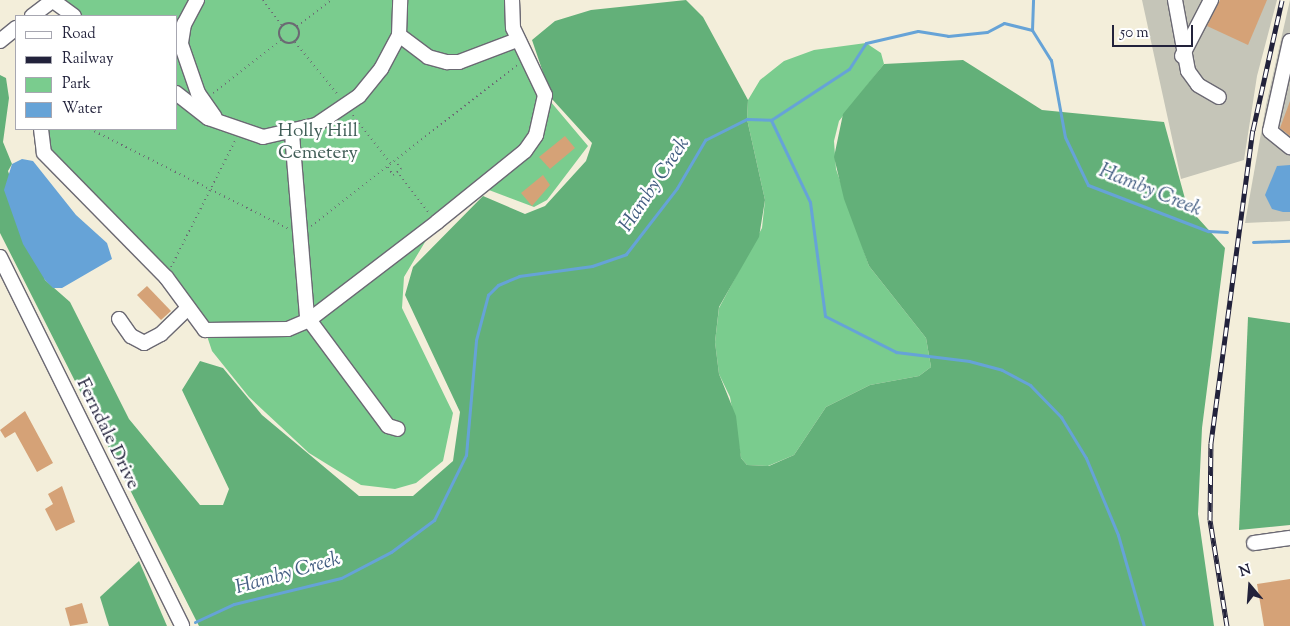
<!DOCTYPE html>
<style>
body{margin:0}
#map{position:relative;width:1290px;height:626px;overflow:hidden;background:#f3eeda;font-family:"Sorts Mill Goudy",serif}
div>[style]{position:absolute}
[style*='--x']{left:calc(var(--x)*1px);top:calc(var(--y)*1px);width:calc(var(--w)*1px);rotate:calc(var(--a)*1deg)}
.industrial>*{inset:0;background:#c5c5b8}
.green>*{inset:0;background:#7acc8e}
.forest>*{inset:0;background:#63b079}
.water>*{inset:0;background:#66a3d7}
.stream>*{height:3px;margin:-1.5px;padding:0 1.5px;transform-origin:1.5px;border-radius:1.5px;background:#66a3d7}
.building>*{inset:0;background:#d5a277}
.path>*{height:2px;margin-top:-1px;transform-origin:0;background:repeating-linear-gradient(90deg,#6b6973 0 1px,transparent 0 5px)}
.path>.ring{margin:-1px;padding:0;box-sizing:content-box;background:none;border:2px solid #6b6973;border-radius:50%}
.roads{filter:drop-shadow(1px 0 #6b6973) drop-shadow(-1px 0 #6b6973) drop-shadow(0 1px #6b6973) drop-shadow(0 -1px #6b6973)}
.minor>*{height:14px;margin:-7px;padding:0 7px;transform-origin:7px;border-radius:7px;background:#fff}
.rail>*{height:5px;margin-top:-2.5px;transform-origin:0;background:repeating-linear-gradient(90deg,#fff 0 9px,#22223b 0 18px);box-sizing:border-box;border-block:1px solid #22223b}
span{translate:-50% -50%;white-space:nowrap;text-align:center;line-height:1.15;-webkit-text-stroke:5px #fff;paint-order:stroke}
.park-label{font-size:19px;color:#415e58}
.street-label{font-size:19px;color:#22223b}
.water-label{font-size:20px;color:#415c81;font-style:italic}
.legend{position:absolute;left:15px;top:15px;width:162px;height:115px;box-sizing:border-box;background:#fff;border:1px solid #a7a7b1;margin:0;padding:6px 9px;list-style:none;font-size:15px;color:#22223b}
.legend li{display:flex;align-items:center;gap:10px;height:25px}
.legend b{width:25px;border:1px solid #a7a7b1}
.north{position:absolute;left:1225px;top:561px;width:50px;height:50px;-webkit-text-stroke:4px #fff;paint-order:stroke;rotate:342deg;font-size:14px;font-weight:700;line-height:20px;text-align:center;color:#22223b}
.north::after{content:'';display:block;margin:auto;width:18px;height:22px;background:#22223b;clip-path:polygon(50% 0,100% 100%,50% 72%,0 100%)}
.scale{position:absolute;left:1112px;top:25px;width:81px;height:22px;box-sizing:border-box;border:2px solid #22223b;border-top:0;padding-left:6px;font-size:15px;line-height:18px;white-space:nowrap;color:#22223b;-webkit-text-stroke:4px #fff;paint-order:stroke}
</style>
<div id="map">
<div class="industrial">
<i style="clip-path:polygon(1142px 0,1277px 0,1257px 76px,1244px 160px,1181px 179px)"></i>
<i style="clip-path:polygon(1290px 0,1290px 221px,1245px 223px,1266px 105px)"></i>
</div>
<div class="green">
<i style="clip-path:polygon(53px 0,511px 0,513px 28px,545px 95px,588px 146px,547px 200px,534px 207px,481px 187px,437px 222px,404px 277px,402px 308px,453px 413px,443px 461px,416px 483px,395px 489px,361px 485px,309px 453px,249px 397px,212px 351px,205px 330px,60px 171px,41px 129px,176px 129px,176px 16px,74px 16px)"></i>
<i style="clip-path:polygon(866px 43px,881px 53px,884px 64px,839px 121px,834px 141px,836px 169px,869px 266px,926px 338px,931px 367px,919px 376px,870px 385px,826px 407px,794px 455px,768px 466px,747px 465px,741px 458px,730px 397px,719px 374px,715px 342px,719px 308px,762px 228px,765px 200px,747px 119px,748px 100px,760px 80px,784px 61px,814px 50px)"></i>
</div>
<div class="forest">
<i style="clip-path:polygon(686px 0,703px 17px,748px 100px,747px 119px,765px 200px,759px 237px,719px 307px,715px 342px,719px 374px,736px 416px,741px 458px,747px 465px,769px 466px,794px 455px,826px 407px,870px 385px,919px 376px,931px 367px,926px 338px,869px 266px,844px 199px,834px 157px,843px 114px,884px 64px,963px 60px,1042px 110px,1164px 122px,1187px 206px,1225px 248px,1202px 428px,1198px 514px,1214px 626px,199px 626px,0 233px,0 75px,6px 78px,9px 98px,3px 142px,12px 164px,8px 171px,45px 280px,70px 302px,129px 419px,200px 505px,223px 505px,229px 489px,182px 390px,200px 361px,223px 368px,262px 415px,359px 496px,413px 496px,453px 461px,460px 412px,405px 295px,413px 267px,483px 196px,525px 214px,545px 206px,586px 161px,592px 143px,552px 99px,532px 40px,555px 21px,591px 10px)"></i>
<i style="clip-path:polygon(1248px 317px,1290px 323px,1290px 525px,1239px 530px)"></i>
<i style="clip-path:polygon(139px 561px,167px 626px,109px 626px,100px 597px)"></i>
</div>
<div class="water">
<i style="clip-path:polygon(22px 159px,33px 161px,76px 215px,107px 243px,112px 259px,62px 288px,53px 288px,45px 280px,23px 244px,4px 190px,12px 164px)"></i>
<i style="clip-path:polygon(1290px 165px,1290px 212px,1283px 212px,1272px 209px,1265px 195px,1277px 166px)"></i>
</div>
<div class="stream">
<i style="--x:1032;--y:30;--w:30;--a:-88"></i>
<i style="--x:771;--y:120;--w:91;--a:64.6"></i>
<i style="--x:810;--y:202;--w:115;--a:82.5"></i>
<i style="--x:825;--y:316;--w:80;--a:26.9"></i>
<i style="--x:896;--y:352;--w:74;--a:7"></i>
<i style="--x:969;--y:361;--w:34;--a:15"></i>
<i style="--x:1002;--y:370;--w:32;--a:28"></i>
<i style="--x:1030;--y:385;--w:45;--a:45.9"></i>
<i style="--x:1061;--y:417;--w:48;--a:58.6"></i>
<i style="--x:1086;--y:458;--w:83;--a:67.4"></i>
<i style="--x:1118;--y:535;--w:95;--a:74.1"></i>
<i style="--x:1253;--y:242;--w:37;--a:-2"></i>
<i style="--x:195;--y:622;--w:43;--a:-24.8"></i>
<i style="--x:234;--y:604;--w:110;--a:-13.7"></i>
<i style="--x:341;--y:578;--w:56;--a:-27.5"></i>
<i style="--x:391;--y:552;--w:54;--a:-36.7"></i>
<i style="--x:434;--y:520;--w:72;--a:-63.8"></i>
<i style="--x:466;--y:455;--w:115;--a:-85"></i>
<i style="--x:476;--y:340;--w:47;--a:-75.1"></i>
<i style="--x:488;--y:295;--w:14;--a:-45"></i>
<i style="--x:498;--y:285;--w:23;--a:-23"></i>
<i style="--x:519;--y:276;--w:74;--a:-7.8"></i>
<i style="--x:592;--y:266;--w:36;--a:-19"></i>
<i style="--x:626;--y:254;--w:83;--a:-52.3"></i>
<i style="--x:677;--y:188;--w:56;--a:-59.7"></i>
<i style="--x:705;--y:140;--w:47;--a:-26.6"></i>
<i style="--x:747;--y:119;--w:24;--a:2"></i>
<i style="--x:771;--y:120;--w:93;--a:-33.2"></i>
<i style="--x:849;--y:69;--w:31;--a:-57"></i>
<i style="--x:866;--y:43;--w:53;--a:-13"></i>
<i style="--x:918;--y:31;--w:30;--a:9"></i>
<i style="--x:948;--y:36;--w:39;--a:-6"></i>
<i style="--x:987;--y:32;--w:19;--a:-28"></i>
<i style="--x:1004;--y:23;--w:29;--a:14"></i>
<i style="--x:1032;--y:30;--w:36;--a:58"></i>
<i style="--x:1051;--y:60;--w:78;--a:79.7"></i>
<i style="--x:1065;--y:137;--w:53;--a:64.4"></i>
<i style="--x:1088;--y:185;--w:129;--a:21"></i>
<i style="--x:1208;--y:231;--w:19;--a:3"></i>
</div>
<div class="building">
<i style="clip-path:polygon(1220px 0,1267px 0,1248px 45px,1207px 26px)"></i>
<i style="clip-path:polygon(1290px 101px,1290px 136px,1280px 128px)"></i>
<i style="clip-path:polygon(565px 136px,575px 148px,550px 169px,539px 157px)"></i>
<i style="clip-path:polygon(543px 175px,550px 185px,532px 206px,521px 193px)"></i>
<i style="clip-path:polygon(147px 286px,171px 311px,161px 320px,137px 295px)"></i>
<i style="clip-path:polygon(25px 411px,53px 463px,37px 472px,15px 432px,5px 438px,0 430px)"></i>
<i style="clip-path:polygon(62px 486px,75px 522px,56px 531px,45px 509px,53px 504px,48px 494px)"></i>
<i style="clip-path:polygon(1290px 579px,1290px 626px,1264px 626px,1257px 584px)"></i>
<i style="clip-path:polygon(82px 603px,88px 623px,70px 626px,65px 608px)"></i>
</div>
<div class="path">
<i style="--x:263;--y:0;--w:31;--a:53"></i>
<i class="ring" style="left:279px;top:23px;width:18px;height:18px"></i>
<i style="--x:297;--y:26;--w:43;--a:-37.4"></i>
<i style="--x:295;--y:42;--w:68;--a:50.9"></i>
<i style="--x:213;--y:93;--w:86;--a:-37.9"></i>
<i style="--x:353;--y:115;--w:62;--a:52.2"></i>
<i style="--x:90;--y:129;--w:223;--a:26.7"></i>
<i style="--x:388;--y:167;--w:9;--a:58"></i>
<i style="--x:393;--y:175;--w:10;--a:-37"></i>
<i style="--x:401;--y:169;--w:10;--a:-127"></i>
<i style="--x:397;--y:171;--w:53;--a:52.7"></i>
<i style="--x:311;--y:226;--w:263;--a:-38"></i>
<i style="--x:171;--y:267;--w:144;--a:-63.1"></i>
</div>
<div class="roads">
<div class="minor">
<i style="--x:52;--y:0;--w:27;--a:36"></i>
<i style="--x:197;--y:0;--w:27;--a:118"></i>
<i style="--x:184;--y:24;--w:20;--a:99"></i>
<i style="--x:181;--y:44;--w:52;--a:70.9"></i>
<i style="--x:198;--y:93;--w:29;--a:55"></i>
<i style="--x:1175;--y:0;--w:72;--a:79.6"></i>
<i style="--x:1188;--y:71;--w:17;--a:54"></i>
<i style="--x:1198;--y:85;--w:24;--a:30"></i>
<i style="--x:32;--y:16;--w:26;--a:-37"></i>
<i style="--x:399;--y:35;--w:36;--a:37"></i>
<i style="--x:428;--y:57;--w:20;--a:15"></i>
<i style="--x:447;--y:62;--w:12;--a:0"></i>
<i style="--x:459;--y:62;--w:62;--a:-20.8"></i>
<i style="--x:0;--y:41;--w:21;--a:-39"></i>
<i style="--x:1290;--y:41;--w:92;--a:102.5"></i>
<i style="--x:1270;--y:131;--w:26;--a:39"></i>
<i style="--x:1182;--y:56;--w:63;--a:-62.6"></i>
<i style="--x:176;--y:93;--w:41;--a:38"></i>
<i style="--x:208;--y:118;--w:58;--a:19.1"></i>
<i style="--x:263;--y:137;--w:54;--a:-12.8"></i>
<i style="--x:316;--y:125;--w:52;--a:-34"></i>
<i style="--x:359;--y:96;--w:35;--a:-51"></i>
<i style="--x:381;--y:69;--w:38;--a:-62"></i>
<i style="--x:399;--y:35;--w:35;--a:-88"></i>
<i style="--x:41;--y:129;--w:24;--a:83"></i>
<i style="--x:44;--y:153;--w:174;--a:45.5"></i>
<i style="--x:166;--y:277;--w:66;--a:53.7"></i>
<i style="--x:205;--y:330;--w:83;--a:-0.7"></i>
<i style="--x:288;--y:329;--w:23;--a:-23"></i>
<i style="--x:309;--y:320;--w:161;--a:-37.4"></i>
<i style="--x:437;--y:222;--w:113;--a:-38.9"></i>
<i style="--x:525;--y:151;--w:19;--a:-55"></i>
<i style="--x:536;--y:135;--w:41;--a:-77.3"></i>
<i style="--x:545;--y:95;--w:74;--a:-115.5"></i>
<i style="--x:513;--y:28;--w:28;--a:-92"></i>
<i style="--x:292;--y:134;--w:184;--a:85.3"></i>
<i style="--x:307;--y:317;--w:136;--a:53.4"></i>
<i style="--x:388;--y:426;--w:10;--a:17"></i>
<i style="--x:0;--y:257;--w:411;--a:63.7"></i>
<i style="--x:119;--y:319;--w:21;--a:55"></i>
<i style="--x:131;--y:336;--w:15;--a:28"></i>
<i style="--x:144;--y:343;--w:19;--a:-28"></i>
<i style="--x:161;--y:334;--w:37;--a:-44"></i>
<i style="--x:1254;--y:543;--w:36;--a:-8"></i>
</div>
</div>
<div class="rail">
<i style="--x:1227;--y:626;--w:107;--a:-99.1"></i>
<i style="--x:1210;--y:520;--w:77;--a:-89.3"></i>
<i style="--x:1211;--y:443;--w:316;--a:-82.4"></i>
<i style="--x:1253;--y:130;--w:133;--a:-77.4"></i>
</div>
<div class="park-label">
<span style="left:318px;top:143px">Holly Hill<br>Cemetery</span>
</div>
<div class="street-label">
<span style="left:107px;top:434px;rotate:64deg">Ferndale Drive</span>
</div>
<div class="water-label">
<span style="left:655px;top:185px;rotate:-56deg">Hamby Creek</span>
<span style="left:1150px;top:191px;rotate:22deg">Hamby Creek</span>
<span style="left:288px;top:574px;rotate:-16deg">Hamby Creek</span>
</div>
<ul class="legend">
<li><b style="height:6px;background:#fff"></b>Road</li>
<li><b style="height:6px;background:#22223b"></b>Railway</li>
<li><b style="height:14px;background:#7acc8e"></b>Park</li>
<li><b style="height:14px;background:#66a3d7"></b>Water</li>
</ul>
<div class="north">N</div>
<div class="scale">50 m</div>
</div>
